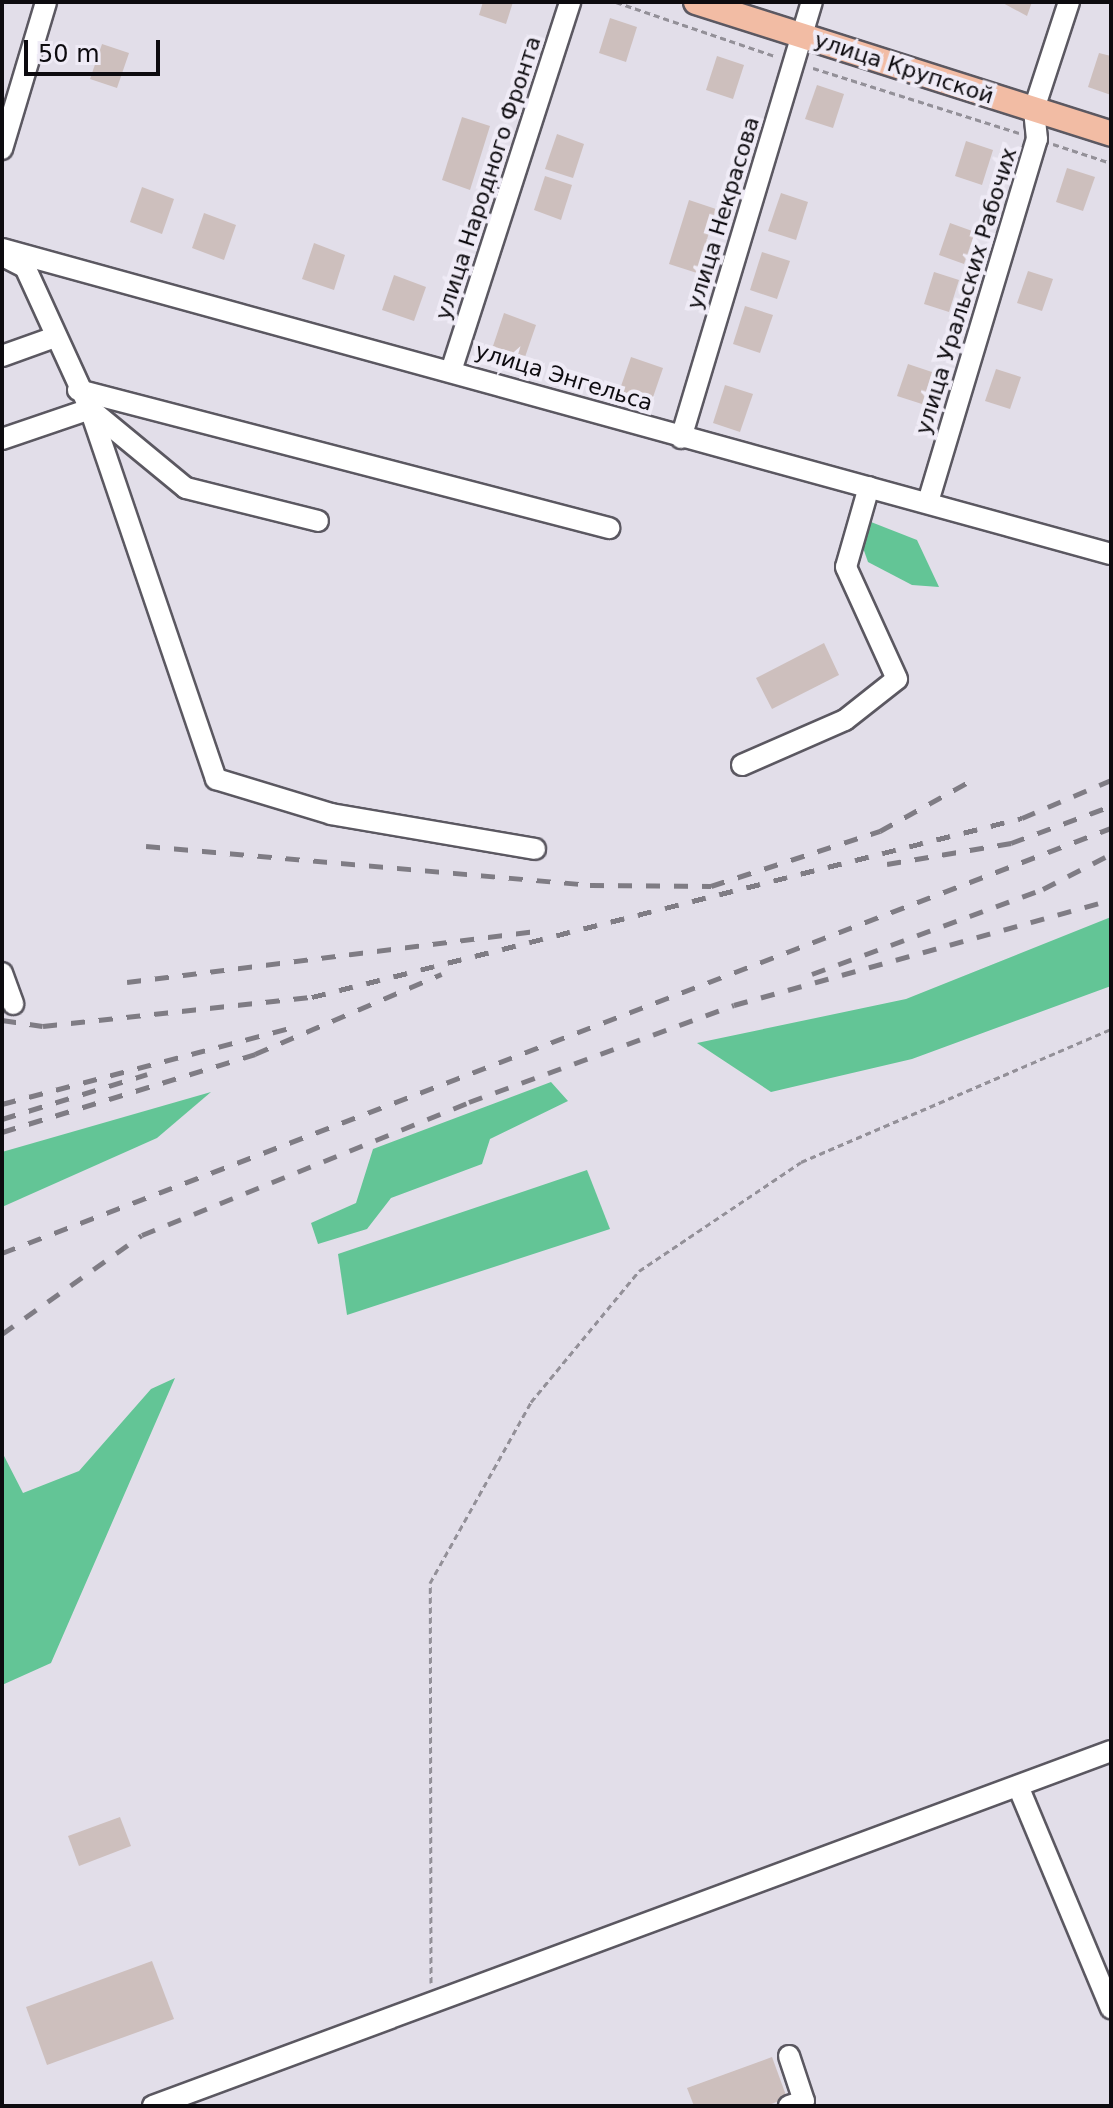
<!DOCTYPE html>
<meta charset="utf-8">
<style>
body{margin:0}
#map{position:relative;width:1113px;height:2108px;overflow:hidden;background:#e2dee9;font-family:"DejaVu Sans",sans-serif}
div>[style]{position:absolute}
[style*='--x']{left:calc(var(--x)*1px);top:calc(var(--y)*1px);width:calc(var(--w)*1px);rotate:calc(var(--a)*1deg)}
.green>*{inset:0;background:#63c596}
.building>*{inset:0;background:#cdbfbd}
.path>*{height:3px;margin-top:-1.5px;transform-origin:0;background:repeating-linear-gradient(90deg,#939098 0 6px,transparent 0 10px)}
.roads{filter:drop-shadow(2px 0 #5b5861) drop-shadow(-2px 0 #5b5861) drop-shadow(0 2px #5b5861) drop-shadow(0 -2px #5b5861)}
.minor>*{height:20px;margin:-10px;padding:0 10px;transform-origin:10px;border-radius:10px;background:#fff}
.major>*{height:24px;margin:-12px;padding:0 12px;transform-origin:12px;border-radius:12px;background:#f2bca4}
.rail>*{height:5px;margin-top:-2.5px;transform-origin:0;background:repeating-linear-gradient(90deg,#7f7c84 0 14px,transparent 0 28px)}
span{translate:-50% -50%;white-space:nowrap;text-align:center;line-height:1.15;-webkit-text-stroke:8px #efebf6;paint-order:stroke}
.street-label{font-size:22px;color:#0d0b0f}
.frame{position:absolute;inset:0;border:4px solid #0d0b0f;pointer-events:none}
.scale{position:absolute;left:24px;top:40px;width:136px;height:36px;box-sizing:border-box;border:4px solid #0d0b0f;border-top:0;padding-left:10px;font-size:24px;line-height:28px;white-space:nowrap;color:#0d0b0f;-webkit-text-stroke:6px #efebf6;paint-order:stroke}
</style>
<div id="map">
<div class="green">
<i style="clip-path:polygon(871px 522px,917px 540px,939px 587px,912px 585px,868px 562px,862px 545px)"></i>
<i style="clip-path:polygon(1111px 917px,1111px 986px,912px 1059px,771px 1092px,697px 1043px,906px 999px)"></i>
<i style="clip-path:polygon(551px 1082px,568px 1101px,490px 1139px,482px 1164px,391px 1198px,367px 1229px,318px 1244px,311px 1223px,356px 1203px,373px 1149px)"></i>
<i style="clip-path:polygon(211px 1092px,157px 1138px,2px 1207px,2px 1152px)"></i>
<i style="clip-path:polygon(587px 1170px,610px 1229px,347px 1315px,338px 1254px)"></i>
<i style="clip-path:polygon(175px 1378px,51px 1663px,2px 1685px,2px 1452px,23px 1493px,79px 1471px,151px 1389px)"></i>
</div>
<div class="building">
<i style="clip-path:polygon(483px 2px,513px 2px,506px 24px,479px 15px)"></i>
<i style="clip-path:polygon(1001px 2px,1032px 2px,1027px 16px)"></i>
<i style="clip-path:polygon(610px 18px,637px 27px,626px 62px,599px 53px)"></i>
<i style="clip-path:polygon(102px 44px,129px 53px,117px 88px,90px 79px)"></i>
<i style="clip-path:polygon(1099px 53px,1111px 56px,1111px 95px,1088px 87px)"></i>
<i style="clip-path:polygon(717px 56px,744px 65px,733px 99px,706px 90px)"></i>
<i style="clip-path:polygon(817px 85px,844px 94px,833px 128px,805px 119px)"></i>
<i style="clip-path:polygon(462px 117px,490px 126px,470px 190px,442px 180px)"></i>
<i style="clip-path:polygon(557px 134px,584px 144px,573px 178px,545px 169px)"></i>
<i style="clip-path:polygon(966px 141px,993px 150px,982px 185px,955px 176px)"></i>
<i style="clip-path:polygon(1067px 168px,1095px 177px,1083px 211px,1056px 202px)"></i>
<i style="clip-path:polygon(545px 176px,572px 185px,561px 220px,534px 210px)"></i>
<i style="clip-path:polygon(142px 187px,174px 199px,162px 234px,130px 222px)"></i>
<i style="clip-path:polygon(781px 193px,808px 202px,796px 240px,768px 231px)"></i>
<i style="clip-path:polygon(689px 200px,716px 209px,697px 273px,669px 264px)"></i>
<i style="clip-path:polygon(204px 213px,236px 225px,224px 260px,192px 248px)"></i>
<i style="clip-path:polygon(950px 223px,975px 232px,964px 264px,939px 255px)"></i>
<i style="clip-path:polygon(314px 243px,345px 255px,334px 290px,302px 279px)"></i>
<i style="clip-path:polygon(762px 252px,790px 261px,777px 299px,750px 290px)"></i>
<i style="clip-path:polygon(1028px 271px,1053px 279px,1042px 311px,1017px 303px)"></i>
<i style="clip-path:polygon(934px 272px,959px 280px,949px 312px,924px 304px)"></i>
<i style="clip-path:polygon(394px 275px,426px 287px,414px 321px,382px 310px)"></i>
<i style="clip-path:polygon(745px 306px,773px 315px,760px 353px,733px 344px)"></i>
<i style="clip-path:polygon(504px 313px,536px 325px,524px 360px,492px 349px)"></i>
<i style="clip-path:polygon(631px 357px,663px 368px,651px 403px,619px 392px)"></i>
<i style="clip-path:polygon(908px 364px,932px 372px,922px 404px,897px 396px)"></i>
<i style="clip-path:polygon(996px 369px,1021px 377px,1010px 409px,985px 401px)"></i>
<i style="clip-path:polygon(725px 385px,753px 394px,740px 432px,713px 423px)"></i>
<i style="clip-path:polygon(824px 643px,839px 675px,772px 709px,756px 678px)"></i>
<i style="clip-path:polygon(120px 1817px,131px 1846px,79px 1866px,68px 1836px)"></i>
<i style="clip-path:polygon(152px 1961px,174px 2019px,47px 2065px,26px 2007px)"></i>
<i style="clip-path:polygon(772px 2057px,787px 2098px,766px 2106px,694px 2106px,687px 2088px)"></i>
</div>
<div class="path">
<i style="--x:616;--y:2;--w:168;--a:18.8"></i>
<i style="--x:813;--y:68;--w:216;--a:17.5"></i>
<i style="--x:1053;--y:144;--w:61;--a:18.1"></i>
<i style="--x:431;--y:1983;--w:400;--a:-90.1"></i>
<i style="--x:430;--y:1583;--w:207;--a:-60.8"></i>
<i style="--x:531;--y:1402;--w:170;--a:-50.5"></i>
<i style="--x:639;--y:1271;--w:195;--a:-33.9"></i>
<i style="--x:801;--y:1162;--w:337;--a:-23.2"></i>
</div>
<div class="roads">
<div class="minor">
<i style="--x:2;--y:149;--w:153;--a:-73.3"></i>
<i style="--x:2;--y:249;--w:1150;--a:15.38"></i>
<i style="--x:5;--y:257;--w:22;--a:27"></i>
<i style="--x:25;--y:267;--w:156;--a:65.4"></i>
<i style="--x:90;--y:409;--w:391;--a:71.2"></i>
<i style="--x:216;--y:779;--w:120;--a:16.9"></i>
<i style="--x:331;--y:814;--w:207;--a:9.7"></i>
<i style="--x:2;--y:356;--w:53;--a:-19.8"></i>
<i style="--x:452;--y:368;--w:385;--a:-72.1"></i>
<i style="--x:78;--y:390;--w:549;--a:14.57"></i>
<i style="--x:681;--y:438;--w:455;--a:-73.3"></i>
<i style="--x:2;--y:439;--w:93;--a:-18.8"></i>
<i style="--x:90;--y:409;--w:124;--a:39.5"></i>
<i style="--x:186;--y:488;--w:136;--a:14"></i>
<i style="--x:928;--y:502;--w:379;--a:-73.3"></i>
<i style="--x:1037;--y:139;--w:30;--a:-96"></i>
<i style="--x:1034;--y:109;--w:113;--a:-71.9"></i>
<i style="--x:742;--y:765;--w:112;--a:-23.6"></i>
<i style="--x:845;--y:720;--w:66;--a:-38.3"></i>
<i style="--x:897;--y:679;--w:123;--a:-114.5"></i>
<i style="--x:846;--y:567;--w:83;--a:-74"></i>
<i style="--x:2;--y:973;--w:33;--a:70"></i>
<i style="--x:1018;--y:1786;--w:241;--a:67.3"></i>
<i style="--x:789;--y:2056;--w:47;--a:71.6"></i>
<i style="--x:804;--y:2101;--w:16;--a:162"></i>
<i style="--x:153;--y:2106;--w:1022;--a:-20.33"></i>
</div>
<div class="major">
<i style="--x:696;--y:2;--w:435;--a:17.6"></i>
</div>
</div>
<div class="rail">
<i style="--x:146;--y:846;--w:446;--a:5"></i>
<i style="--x:590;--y:885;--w:121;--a:0.5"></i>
<i style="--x:711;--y:886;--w:178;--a:-18"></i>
<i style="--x:880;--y:831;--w:107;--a:-29"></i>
<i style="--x:887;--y:864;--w:126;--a:-9.6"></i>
<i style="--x:1011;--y:843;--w:107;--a:-20.3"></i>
<i style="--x:812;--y:974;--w:246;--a:-20.2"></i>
<i style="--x:1043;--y:889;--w:76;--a:-27.2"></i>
<i style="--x:127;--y:982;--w:410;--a:-7.1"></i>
<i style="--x:2;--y:1020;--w:41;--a:8.3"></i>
<i style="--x:43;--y:1026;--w:271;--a:-6.2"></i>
<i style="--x:312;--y:997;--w:732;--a:-14.15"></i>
<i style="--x:1022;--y:818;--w:97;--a:-23.1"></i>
<i style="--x:2;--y:1104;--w:297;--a:-14.8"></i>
<i style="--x:2;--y:1119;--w:152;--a:-17.2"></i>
<i style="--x:2;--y:1132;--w:265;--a:-17.1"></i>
<i style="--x:255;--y:1054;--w:203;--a:-23.2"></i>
<i style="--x:2;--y:1253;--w:1188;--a:-20.97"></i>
<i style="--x:2;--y:1334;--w:171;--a:-35.3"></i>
<i style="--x:142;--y:1235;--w:353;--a:-22.1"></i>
<i style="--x:469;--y:1102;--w:282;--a:-20.1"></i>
<i style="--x:734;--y:1005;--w:391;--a:-15.6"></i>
</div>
<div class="street-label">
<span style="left:904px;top:68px;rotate:18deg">улица Крупской</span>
<span style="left:488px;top:178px;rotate:-72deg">улица Народного Фронта</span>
<span style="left:723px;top:213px;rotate:-73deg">улица Некрасова</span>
<span style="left:966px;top:291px;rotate:-73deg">улица Уральских Рабочих</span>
<span style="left:564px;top:377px;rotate:17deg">улица Энгельса</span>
</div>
<div class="frame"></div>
<div class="scale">50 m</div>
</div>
